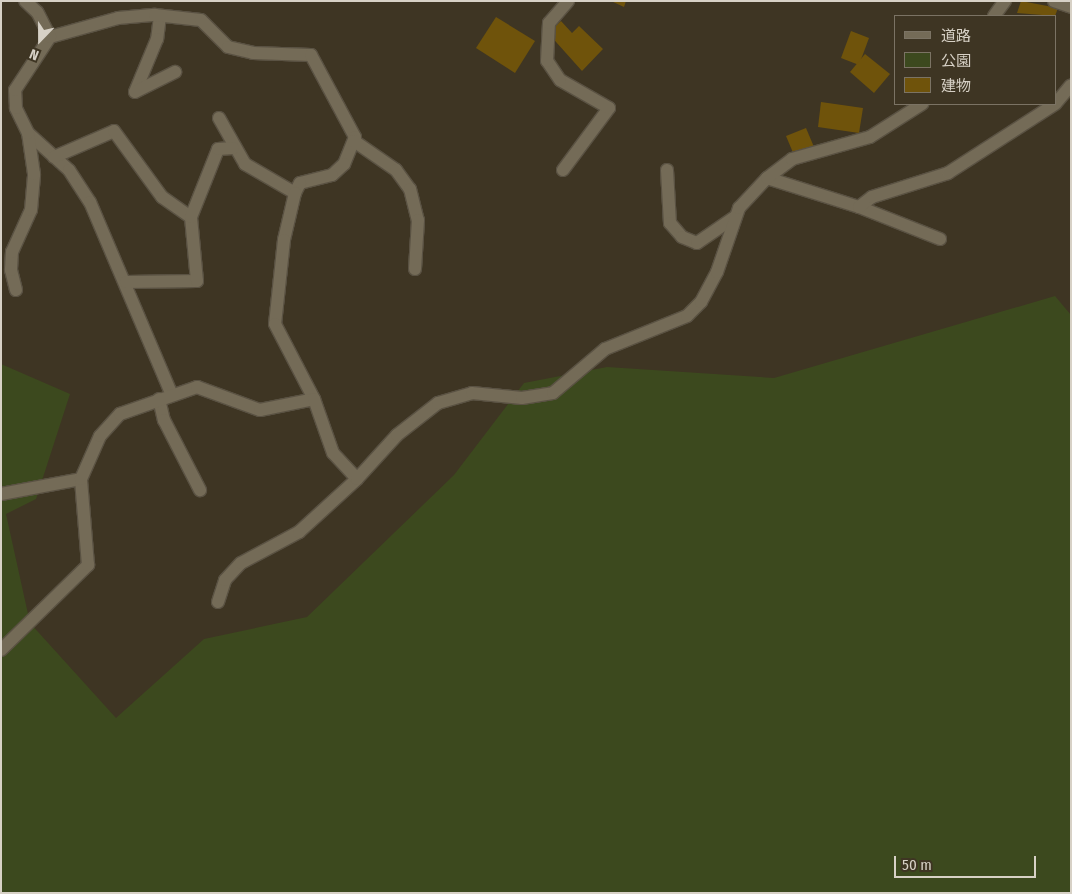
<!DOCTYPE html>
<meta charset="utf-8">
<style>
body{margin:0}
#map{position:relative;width:1072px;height:894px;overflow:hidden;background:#3e3523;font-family:"Fira Sans Condensed","Noto Sans JP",sans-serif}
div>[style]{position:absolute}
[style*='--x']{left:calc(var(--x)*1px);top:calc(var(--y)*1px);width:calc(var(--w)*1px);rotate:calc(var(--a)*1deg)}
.green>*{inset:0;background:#3c491e}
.building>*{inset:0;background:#6f530b}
.roads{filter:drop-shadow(1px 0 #5a5243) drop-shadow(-1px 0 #5a5243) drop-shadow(0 1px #5a5243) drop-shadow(0 -1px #5a5243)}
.minor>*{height:12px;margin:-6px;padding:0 6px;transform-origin:6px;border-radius:6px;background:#746b57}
span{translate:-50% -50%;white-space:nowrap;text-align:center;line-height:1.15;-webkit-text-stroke:4.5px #3e3523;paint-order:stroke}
.frame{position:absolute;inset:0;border:2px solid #d7d1c6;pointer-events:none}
.legend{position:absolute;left:894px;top:15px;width:162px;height:90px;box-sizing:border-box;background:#3e3523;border:1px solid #7b7364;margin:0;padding:6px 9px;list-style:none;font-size:15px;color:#d7d1c6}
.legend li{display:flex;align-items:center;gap:10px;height:25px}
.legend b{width:25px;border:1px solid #7b7364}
.north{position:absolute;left:15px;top:15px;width:50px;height:50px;-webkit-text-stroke:4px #3e3523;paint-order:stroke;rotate:202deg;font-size:14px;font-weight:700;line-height:20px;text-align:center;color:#d7d1c6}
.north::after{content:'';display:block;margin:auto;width:18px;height:22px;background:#d7d1c6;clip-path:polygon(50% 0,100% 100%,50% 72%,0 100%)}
.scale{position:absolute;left:894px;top:856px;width:142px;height:22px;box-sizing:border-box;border:2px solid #d7d1c6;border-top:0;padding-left:6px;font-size:15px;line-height:18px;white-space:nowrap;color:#d7d1c6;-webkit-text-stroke:4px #3e3523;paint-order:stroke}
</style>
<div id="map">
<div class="green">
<i style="clip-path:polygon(1055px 296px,1071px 315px,1071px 893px,1px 893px,1px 364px,70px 394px,36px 499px,6px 514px,30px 623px,116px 718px,204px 639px,307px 617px,454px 475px,524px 383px,607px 367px,774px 378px)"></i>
</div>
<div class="building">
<i style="clip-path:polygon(611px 1px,626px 1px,624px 7px)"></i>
<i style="clip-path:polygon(1021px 1px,1058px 8px,1055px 16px,1017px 13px)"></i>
<i style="clip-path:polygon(496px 17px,535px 41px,515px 73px,476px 48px)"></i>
<i style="clip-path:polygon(561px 21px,572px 33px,579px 26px,603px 49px,582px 71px,548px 33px)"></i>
<i style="clip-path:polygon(851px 31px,869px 38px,859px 65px,841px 58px)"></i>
<i style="clip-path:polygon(865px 54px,890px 74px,874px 93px,850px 72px)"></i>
<i style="clip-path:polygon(821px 102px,863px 108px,859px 133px,818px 127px)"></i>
<i style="clip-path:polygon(806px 128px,814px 147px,794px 155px,786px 136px)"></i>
</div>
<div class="roads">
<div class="minor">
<i style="--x:1054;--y:1;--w:18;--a:19"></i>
<i style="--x:160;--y:16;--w:23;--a:97"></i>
<i style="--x:157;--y:39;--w:57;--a:112.5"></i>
<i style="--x:135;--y:92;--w:45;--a:-26.6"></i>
<i style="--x:994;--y:16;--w:19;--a:-54"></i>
<i style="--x:50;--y:37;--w:71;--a:-15.6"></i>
<i style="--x:118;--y:18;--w:37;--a:-5"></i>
<i style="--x:155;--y:15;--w:46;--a:6.2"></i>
<i style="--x:201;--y:20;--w:38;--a:45"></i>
<i style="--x:228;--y:47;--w:26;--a:13"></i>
<i style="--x:253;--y:53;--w:58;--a:2"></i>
<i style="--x:311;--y:55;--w:93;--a:61.8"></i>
<i style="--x:355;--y:137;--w:29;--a:112"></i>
<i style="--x:344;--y:164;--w:16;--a:137"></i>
<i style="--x:332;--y:175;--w:33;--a:166"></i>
<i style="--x:300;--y:183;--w:11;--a:117"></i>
<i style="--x:1056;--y:103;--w:23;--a:-50"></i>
<i style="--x:219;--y:118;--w:53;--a:60.5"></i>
<i style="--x:245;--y:164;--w:58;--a:30.1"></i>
<i style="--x:295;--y:193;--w:48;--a:103.2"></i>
<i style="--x:284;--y:240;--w:84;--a:96.1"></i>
<i style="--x:275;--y:324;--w:85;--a:62.5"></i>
<i style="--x:28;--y:133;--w:55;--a:42.1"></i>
<i style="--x:69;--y:170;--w:38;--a:57"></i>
<i style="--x:90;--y:202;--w:210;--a:67"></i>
<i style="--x:354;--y:141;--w:51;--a:34.6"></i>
<i style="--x:396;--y:170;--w:24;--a:54"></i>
<i style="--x:410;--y:189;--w:32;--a:76"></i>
<i style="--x:418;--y:220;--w:49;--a:93.5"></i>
<i style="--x:54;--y:157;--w:65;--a:-23.4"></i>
<i style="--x:114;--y:131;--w:82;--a:54"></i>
<i style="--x:162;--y:197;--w:35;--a:35"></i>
<i style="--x:563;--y:170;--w:77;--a:-53.4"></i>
<i style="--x:609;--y:108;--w:56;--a:-150.3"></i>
<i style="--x:560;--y:80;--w:23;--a:-124"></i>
<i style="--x:547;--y:61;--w:38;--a:-87"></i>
<i style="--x:549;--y:23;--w:29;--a:-49"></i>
<i style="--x:667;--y:170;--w:53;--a:86.8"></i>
<i style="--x:670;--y:223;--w:18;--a:49"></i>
<i style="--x:682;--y:237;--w:16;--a:22"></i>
<i style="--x:697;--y:243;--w:46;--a:-34.4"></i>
<i style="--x:767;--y:178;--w:96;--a:17.5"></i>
<i style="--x:940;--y:239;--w:87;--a:-158.4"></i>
<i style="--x:859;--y:207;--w:16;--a:-38"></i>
<i style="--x:872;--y:197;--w:80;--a:-17.5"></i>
<i style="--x:948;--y:173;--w:127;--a:-32.8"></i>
<i style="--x:126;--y:282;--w:71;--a:-0.8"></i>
<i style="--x:197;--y:281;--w:64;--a:-95.4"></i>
<i style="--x:191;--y:217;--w:73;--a:-68.3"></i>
<i style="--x:218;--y:149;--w:15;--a:-4"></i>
<i style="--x:16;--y:290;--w:21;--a:-104"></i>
<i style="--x:11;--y:270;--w:18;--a:-87"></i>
<i style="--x:12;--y:252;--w:46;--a:-65.7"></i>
<i style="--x:31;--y:210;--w:36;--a:-85"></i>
<i style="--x:34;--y:174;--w:41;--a:-98.3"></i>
<i style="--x:28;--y:133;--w:28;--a:-116"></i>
<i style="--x:16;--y:108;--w:18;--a:-93"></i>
<i style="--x:15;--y:90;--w:64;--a:-56.6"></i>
<i style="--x:50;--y:37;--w:28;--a:-117"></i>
<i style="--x:37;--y:12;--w:16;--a:-137"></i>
<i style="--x:159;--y:399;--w:22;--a:77"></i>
<i style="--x:164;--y:420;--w:79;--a:62.8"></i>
<i style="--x:1;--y:494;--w:81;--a:-10.6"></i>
<i style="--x:218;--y:602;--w:23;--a:-72"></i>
<i style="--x:225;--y:580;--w:23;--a:-47"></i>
<i style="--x:241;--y:563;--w:66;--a:-28.1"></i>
<i style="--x:299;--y:532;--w:79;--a:-42.4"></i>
<i style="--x:1;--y:650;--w:122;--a:-44.3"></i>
<i style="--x:88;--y:565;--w:86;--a:-94.7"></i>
<i style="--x:81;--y:479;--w:47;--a:-66.2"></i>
<i style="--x:100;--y:436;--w:30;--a:-48"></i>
<i style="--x:120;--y:414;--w:82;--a:-19.3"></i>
<i style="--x:197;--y:387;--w:67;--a:20.1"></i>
<i style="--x:260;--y:410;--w:55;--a:-11.5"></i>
<i style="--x:314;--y:399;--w:57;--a:70.6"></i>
<i style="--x:333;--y:453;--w:35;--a:47"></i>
<i style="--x:357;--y:479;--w:59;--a:-47.7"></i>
<i style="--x:397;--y:435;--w:52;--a:-38"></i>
<i style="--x:438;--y:403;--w:35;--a:-16"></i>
<i style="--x:472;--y:393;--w:50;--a:5.7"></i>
<i style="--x:522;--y:398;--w:31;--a:-9"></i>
<i style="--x:553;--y:393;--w:68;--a:-40.2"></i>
<i style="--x:605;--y:349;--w:88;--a:-21.9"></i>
<i style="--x:687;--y:316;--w:20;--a:-45"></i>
<i style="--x:701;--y:302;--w:34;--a:-62"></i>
<i style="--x:717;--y:272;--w:68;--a:-71"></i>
<i style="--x:739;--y:208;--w:41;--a:-47"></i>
<i style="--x:767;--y:178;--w:31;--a:-37"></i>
<i style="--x:792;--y:159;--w:81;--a:-15.8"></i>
<i style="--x:870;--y:137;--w:62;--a:-32.4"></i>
</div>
</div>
<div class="frame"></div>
<ul class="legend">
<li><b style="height:6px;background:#746b57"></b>道路</li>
<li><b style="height:14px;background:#3c491e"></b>公園</li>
<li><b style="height:14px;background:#6f530b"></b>建物</li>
</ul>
<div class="north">N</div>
<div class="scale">50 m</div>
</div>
